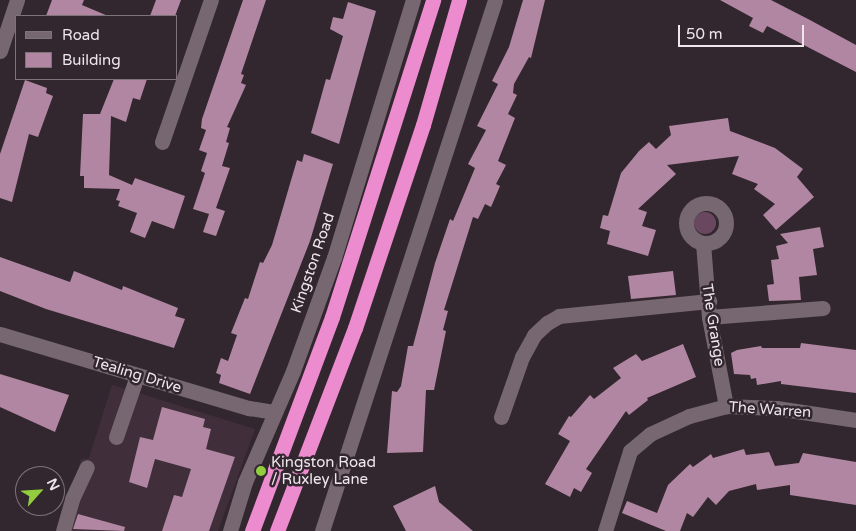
<!DOCTYPE html>
<style>
body{margin:0}
#map{position:relative;width:856px;height:531px;overflow:hidden;background:#33272f;font-family:"Varela Round",sans-serif}
div>[style]{position:absolute}
[style*='--x']{left:calc(var(--x)*1px);top:calc(var(--y)*1px);width:calc(var(--w)*1px);rotate:calc(var(--a)*1deg)}
.built>*{inset:0;background:#402e3a}
.green>*{inset:0;background:#69475e}
.round{border-radius:50%}
.building>*{inset:0;background:#b086a2}
.minor>*{height:15px;margin:-7.5px;padding:0 7.5px;transform-origin:7.5px;border-radius:7.5px;background:#766770}
.minor>.ring{margin:-7.5px;padding:0;box-sizing:content-box;background:none;border:15px solid #766770;border-radius:50%}
.highway>*{height:15px;margin:-7.5px;padding:0 7.5px;transform-origin:7.5px;border-radius:7.5px;background:#ed8bcf}
.dots>*{width:14px;height:14px;translate:-50% -50%;box-sizing:border-box;border:2px solid #33272f;border-radius:50%}
span{translate:-50% -50%;white-space:nowrap;text-align:center;line-height:1.15;-webkit-text-stroke:5px #33272f;paint-order:stroke}
.street-label{font-size:15px;color:#efe6ec}
.poi-label{font-size:15px;color:#efe6ec}
.left{translate:0 -50%;text-align:left}
.legend{position:absolute;left:15px;top:15px;width:162px;height:65px;box-sizing:border-box;background:#33272f;border:1px solid #7e737b;margin:0;padding:6px 9px;list-style:none;font-size:15px;color:#efe6ec}
.legend li{display:flex;align-items:center;gap:10px;height:25px}
.legend b{width:25px;border:1px solid #7e737b}
.north{position:absolute;left:15px;top:466px;width:50px;height:50px;box-sizing:border-box;background:#33272f;border:1px solid #7e737b;border-radius:50%;rotate:64deg;font-size:14px;font-weight:700;line-height:20px;text-align:center;color:#efe6ec}
.north::after{content:'';display:block;margin:auto;width:18px;height:22px;background:#92cd3e;clip-path:polygon(50% 0,100% 100%,50% 72%,0 100%)}
.scale{position:absolute;left:678px;top:25px;width:126px;height:22px;box-sizing:border-box;border:2px solid #efe6ec;border-top:0;padding-left:6px;font-size:15px;line-height:18px;white-space:nowrap;color:#efe6ec;-webkit-text-stroke:4px #33272f;paint-order:stroke}
</style>
<div id="map">
<div class="built">
<i style="clip-path:polygon(112px 385px,255px 429px,218px 531px,60px 531px,81px 459px,89px 458px)"></i>
</div>
<div class="green">
<i class="round" style="left:694px;top:212px;width:22px;height:22px"></i>
</div>
<div class="building">
<i style="clip-path:polygon(52px 0,84px 0,82px 5px,108px 16px,46px 16px)"></i>
<i style="clip-path:polygon(156px 0,181px 0,175px 16px,150px 16px)"></i>
<i style="clip-path:polygon(243px 0,266px 0,241px 74px,244px 75px,241px 83px,246px 85px,227px 127px,230px 128px,226px 142px,229px 143px,222px 166px,230px 168px,216px 208px,225px 211px,216px 236px,203px 232px,209px 214px,193px 209px,205px 173px,201px 171px,207px 153px,199px 150px,206px 130px,201px 128px,202px 119px)"></i>
<i style="clip-path:polygon(523px 0,545px 0,531px 58px,529px 57px,514px 84px,513px 93px,517px 95px,508px 114px,515px 118px,498px 161px,506px 165px,496px 184px,500px 186px,491px 207px,485px 204px,478px 219px,473px 217px,444px 310px,448px 311px,443px 330px,446px 331px,434px 390px,426px 390px,423px 452px,387px 453px,392px 391px,397px 392px,401px 386px,408px 346px,413px 346px,435px 263px,450px 219px,453px 221px,475px 168px,468px 164px,486px 130px,477px 126px,498px 84px,492px 81px,509px 47px)"></i>
<i style="clip-path:polygon(720px 0,771px 0,808px 19px,856px 45px,856px 72px,767px 26px,763px 33px,749px 26px,753px 18px)"></i>
<i style="clip-path:polygon(348px 2px,376px 11px,339px 144px,311px 133px,326px 79px,330px 80px,343px 36px,330px 29px,333px 17px,343px 19px)"></i>
<i style="clip-path:polygon(114px 79px,147px 79px,140px 100px,133px 98px,126px 122px,111px 116px,109px 175px,132px 185px,135px 178px,185px 196px,174px 229px,152px 221px,145px 238px,130px 232px,137px 213px,118px 206px,120px 201px,116px 200px,120px 189px,84px 188px,84px 176px,80px 176px,83px 114px,100px 114px)"></i>
<i style="clip-path:polygon(25px 80px,47px 88px,46px 93px,53px 96px,38px 137px,29px 134px,12px 202px,0 198px,0 154px)"></i>
<i style="clip-path:polygon(728px 118px,730px 131px,775px 148px,803px 169px,797px 177px,814px 197px,776px 230px,763px 215px,775px 204px,754px 189px,758px 184px,732px 174px,739px 156px,667px 165px,676px 174px,638px 209px,647px 212px,642px 226px,656px 230px,648px 256px,607px 244px,610px 231px,600px 228px,603px 215px,608px 216px,621px 173px,639px 151px,649px 142px,656px 149px,671px 135px,669px 126px)"></i>
<i style="clip-path:polygon(304px 154px,333px 164px,310px 241px,250px 394px,219px 383px,221px 375px,216px 373px,221px 358px,228px 361px,237px 335px,231px 333px,245px 298px,248px 299px,260px 262px,263px 263px,272px 245px,297px 160px,302px 162px)"></i>
<i style="clip-path:polygon(820px 227px,824px 247px,813px 249px,817px 275px,799px 277px,801px 300px,769px 301px,767px 285px,774px 284px,771px 260px,779px 259px,776px 246px,788px 243px,780px 234px)"></i>
<i style="clip-path:polygon(0 257px,70px 282px,74px 271px,122px 290px,123px 286px,178px 308px,175px 316px,185px 319px,174px 348px,46px 309px,0 291px)"></i>
<i style="clip-path:polygon(673px 271px,676px 295px,631px 299px,628px 276px)"></i>
<i style="clip-path:polygon(801px 343px,856px 350px,856px 393px,781px 384px,781px 381px,757px 385px,756px 378px,751px 379px,750px 375px,734px 374px,731px 353px,737px 350px,761px 346px,762px 348px,800px 348px)"></i>
<i style="clip-path:polygon(683px 344px,696px 377px,647px 398px,648px 400px,629px 415px,626px 411px,586px 469px,592px 473px,581px 492px,574px 488px,570px 497px,545px 484px,570px 441px,558px 434px,569px 416px,571px 417px,590px 395px,594px 399px,621px 378px,613px 368px,636px 354px,642px 361px)"></i>
<i style="clip-path:polygon(0 374px,69px 395px,55px 432px,0 407px)"></i>
<i style="clip-path:polygon(162px 407px,205px 419px,203px 427px,211px 429px,206px 449px,235px 457px,209px 531px,162px 531px,174px 495px,182px 497px,191px 469px,155px 459px,147px 488px,129px 482px,140px 437px,153px 440px)"></i>
<i style="clip-path:polygon(744px 449px,746px 455px,769px 452px,775px 466px,799px 463px,803px 453px,856px 462px,856px 505px,790px 495px,790px 485px,757px 490px,756px 484px,729px 491px,716px 505px,708px 497px,693px 517px,687px 513px,680px 531px,666px 531px,622px 513px,627px 501px,657px 513px,668px 485px,690px 464px,693px 467px,711px 454px,713px 458px)"></i>
<i style="clip-path:polygon(435px 486px,439px 502px,473px 531px,406px 531px,393px 506px)"></i>
<i style="clip-path:polygon(78px 514px,125px 527px,124px 531px,73px 529px)"></i>
</div>
<div class="minor">
<i style="--x:0;--y:51;--w:54;--a:-71.6"></i>
<i style="--x:162;--y:142;--w:150;--a:-71"></i>
<i class="ring" style="left:686px;top:203px;width:25px;height:25px"></i>
<i style="--x:703;--y:243;--w:74;--a:85.4"></i>
<i style="--x:709;--y:317;--w:91;--a:79.2"></i>
<i style="--x:709;--y:317;--w:114;--a:-4.5"></i>
<i style="--x:0;--y:334;--w:260;--a:16.6"></i>
<i style="--x:249;--y:408;--w:25;--a:9"></i>
<i style="--x:501;--y:417;--w:64;--a:-70.7"></i>
<i style="--x:522;--y:357;--w:25;--a:-61"></i>
<i style="--x:534;--y:335;--w:18;--a:-43"></i>
<i style="--x:547;--y:323;--w:14;--a:-30"></i>
<i style="--x:559;--y:316;--w:151;--a:-5.7"></i>
<i style="--x:116;--y:437;--w:65;--a:-71"></i>
<i style="--x:63;--y:531;--w:33;--a:-74"></i>
<i style="--x:72;--y:499;--w:35;--a:-65"></i>
<i style="--x:230;--y:531;--w:51;--a:-73"></i>
<i style="--x:245;--y:482;--w:121;--a:-66.6"></i>
<i style="--x:293;--y:371;--w:120;--a:-70.1"></i>
<i style="--x:334;--y:258;--w:270;--a:-73"></i>
<i style="--x:322;--y:531;--w:558;--a:-71.95"></i>
<i style="--x:605;--y:531;--w:84;--a:-72.6"></i>
<i style="--x:630;--y:451;--w:26;--a:-40"></i>
<i style="--x:650;--y:434;--w:43;--a:-24.8"></i>
<i style="--x:689;--y:416;--w:38;--a:-15"></i>
<i style="--x:726;--y:406;--w:50;--a:2.3"></i>
<i style="--x:776;--y:408;--w:81;--a:8.5"></i>
</div>
<div class="highway">
<i style="--x:252;--y:531;--w:228;--a:-69.5"></i>
<i style="--x:332;--y:317;--w:333;--a:-72.3"></i>
<i style="--x:277;--y:531;--w:217;--a:-69"></i>
<i style="--x:355;--y:328;--w:214;--a:-71.5"></i>
<i style="--x:423;--y:125;--w:130;--a:-73.9"></i>
</div>
<div class="dots">
<i style="left:261px;top:471px;background:#92cd3e"></i>
</div>
<div class="street-label">
<span style="left:313px;top:263px;rotate:-71deg">Kingston Road</span>
<span style="left:713px;top:325px;rotate:81deg">The Grange</span>
<span style="left:137px;top:375px;rotate:17deg">Tealing Drive</span>
<span style="left:770px;top:410px;rotate:4deg">The Warren</span>
</div>
<div class="poi-label">
<span class="left" style="left:271px;top:471px">Kingston Road<br>/ Ruxley Lane</span>
</div>
<ul class="legend">
<li><b style="height:6px;background:#766770"></b>Road</li>
<li><b style="height:14px;background:#b086a2"></b>Building</li>
</ul>
<div class="north">N</div>
<div class="scale">50 m</div>
</div>
